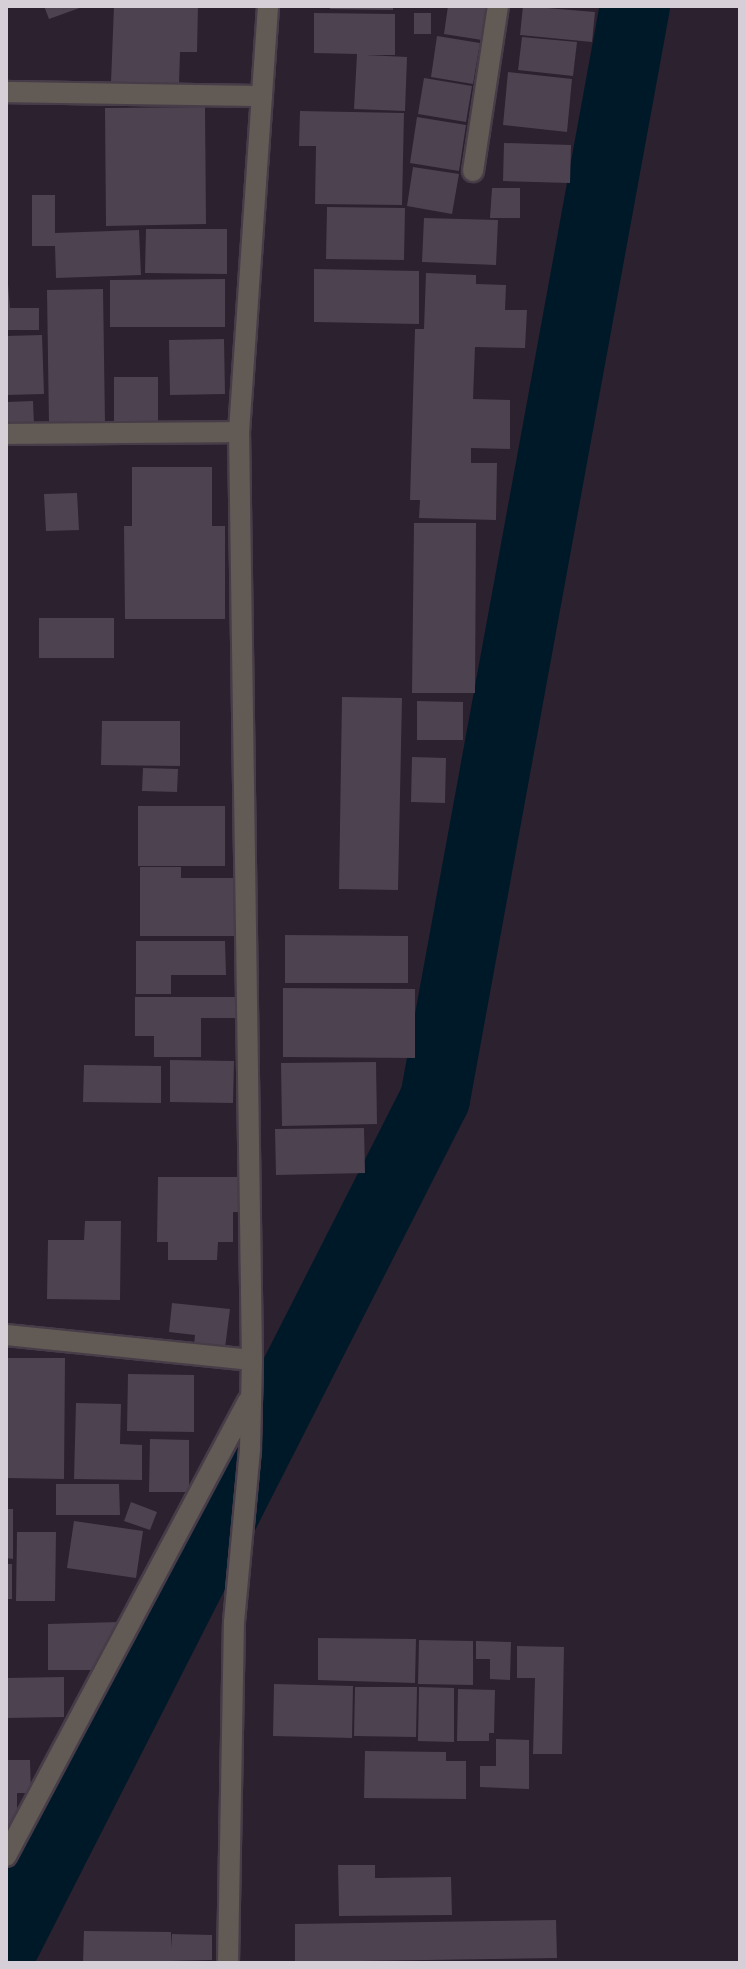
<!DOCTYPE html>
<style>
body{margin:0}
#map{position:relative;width:746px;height:1969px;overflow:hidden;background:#2c212e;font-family:"Crimson Pro",serif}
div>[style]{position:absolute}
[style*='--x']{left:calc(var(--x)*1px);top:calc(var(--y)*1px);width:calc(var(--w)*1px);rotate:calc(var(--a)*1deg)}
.river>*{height:70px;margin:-35px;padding:0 35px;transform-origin:35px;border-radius:35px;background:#001929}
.building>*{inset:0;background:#4d4250}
.roads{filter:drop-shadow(2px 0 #473d49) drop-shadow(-2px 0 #473d49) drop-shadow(0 2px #473d49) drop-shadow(0 -2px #473d49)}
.minor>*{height:20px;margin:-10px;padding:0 10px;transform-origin:10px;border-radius:10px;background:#625b55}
span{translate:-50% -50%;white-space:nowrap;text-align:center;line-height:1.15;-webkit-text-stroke:7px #120d13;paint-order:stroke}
.frame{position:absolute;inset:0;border:8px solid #d6cfd7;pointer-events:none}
</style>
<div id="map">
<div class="river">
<i style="--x:6;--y:1943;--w:947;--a:-63.06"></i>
<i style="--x:435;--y:1099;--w:1111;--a:-79.63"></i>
</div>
<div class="building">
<i style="clip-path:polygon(44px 6px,85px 6px,49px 19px)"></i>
<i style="clip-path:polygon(114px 6px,198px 6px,197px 52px,180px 52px,179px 84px,111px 82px)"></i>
<i style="clip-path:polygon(330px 6px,393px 6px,393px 10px,330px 9px)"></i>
<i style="clip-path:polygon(448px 6px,488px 6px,482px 40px,444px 34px)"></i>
<i style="clip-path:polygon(523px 6px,595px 12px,592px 42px,520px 35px)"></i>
<i style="clip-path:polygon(314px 13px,395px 14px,395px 55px,366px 55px,407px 57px,405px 111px,354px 109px,357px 54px,314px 53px)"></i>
<i style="clip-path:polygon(414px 13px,431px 13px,431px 34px,414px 34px)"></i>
<i style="clip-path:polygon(437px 36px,480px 43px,473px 84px,431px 77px)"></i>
<i style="clip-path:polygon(522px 37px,577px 42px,573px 76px,518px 70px)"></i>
<i style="clip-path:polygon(508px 72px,572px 79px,567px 132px,503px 125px)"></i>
<i style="clip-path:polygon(424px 78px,472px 86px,466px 122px,418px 114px)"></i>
<i style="clip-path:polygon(205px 107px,206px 224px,106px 226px,105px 108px)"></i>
<i style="clip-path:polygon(300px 111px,404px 113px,402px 205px,315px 204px,316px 146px,299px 146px)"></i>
<i style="clip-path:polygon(417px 117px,466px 125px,459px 171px,410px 163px)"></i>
<i style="clip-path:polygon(504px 143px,571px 145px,570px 183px,503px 181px)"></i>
<i style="clip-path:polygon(413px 167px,459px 174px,452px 214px,407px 206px)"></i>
<i style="clip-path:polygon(492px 188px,520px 188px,520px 218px,490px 218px)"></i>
<i style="clip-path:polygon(32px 195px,55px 195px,55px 233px,139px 230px,141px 275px,56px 278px,55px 246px,32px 246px)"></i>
<i style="clip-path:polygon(327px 207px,405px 208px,404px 260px,326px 259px)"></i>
<i style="clip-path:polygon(424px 218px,498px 220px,496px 265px,422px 262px)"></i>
<i style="clip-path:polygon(146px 229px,227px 229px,227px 274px,145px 273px)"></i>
<i style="clip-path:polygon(6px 260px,10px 308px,39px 308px,39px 330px,6px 330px)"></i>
<i style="clip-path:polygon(314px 269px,419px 271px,419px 324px,314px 322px)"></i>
<i style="clip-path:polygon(426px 273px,476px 275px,476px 284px,506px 285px,505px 310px,527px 310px,525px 348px,475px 347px,473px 399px,510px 400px,510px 449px,471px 448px,471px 463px,497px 463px,496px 520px,419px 518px,420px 500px,410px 500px,415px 329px,424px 329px)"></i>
<i style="clip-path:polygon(225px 279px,225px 327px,110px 327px,110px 280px)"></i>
<i style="clip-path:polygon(103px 289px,105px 424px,49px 426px,47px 290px)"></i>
<i style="clip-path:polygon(42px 335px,44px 394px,6px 395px,6px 336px)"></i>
<i style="clip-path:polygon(224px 339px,225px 394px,170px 395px,169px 340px)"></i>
<i style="clip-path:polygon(114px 377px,158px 377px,158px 422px,114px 422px)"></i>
<i style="clip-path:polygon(33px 401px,34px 425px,6px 425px,6px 402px)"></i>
<i style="clip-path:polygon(132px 467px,212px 467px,212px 526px,225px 526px,225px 619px,125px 619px,124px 526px,132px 526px)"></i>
<i style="clip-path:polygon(77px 493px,79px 530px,46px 531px,44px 494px)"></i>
<i style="clip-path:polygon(414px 523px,476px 523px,475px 693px,412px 693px)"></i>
<i style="clip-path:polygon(39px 618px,114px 618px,114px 658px,39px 658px)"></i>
<i style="clip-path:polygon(342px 697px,402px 698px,398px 890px,339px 889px)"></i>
<i style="clip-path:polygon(417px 701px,463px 702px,463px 740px,417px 740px)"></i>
<i style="clip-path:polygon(102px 721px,180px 721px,180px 766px,101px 765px)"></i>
<i style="clip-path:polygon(412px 757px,446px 758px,445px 803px,411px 802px)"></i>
<i style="clip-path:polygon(143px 768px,178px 769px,177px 792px,142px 791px)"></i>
<i style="clip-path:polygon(138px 806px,225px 806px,225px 866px,138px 866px)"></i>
<i style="clip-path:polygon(140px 867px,181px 867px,181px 878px,243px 878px,243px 936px,140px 936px)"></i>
<i style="clip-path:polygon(285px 935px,408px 936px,408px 983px,285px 983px)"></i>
<i style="clip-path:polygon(136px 941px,225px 941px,226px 975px,171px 975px,171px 994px,136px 994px)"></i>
<i style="clip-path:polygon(283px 988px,415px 989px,415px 1058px,283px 1057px)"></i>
<i style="clip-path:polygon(135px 997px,243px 997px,243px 1018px,201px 1018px,201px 1057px,154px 1057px,154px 1036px,135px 1036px)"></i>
<i style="clip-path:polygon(170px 1060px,234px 1061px,233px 1103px,170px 1102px)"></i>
<i style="clip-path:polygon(376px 1062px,377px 1124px,282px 1126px,281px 1063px)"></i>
<i style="clip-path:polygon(84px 1065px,161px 1066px,161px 1103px,83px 1102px)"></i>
<i style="clip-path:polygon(364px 1128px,365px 1173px,276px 1175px,275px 1129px)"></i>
<i style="clip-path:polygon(158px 1177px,243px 1177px,243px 1212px,233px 1212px,233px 1242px,218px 1242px,217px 1260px,168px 1260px,168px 1242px,157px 1242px)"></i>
<i style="clip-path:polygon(85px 1221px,121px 1221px,120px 1300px,47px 1299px,48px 1240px,84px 1240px)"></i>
<i style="clip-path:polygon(172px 1303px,230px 1309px,225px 1348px,194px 1345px,195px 1335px,169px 1332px)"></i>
<i style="clip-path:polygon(6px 1358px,65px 1358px,64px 1479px,6px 1478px)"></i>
<i style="clip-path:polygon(128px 1374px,194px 1375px,194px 1432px,127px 1431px)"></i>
<i style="clip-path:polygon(76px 1403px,121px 1404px,120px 1444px,142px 1445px,142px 1480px,74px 1479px)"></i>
<i style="clip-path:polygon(150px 1439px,189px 1440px,189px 1492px,149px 1492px)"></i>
<i style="clip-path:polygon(56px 1484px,119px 1484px,120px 1515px,56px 1515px)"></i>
<i style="clip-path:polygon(131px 1502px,157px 1512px,150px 1530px,124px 1521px)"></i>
<i style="clip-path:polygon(6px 1509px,13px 1509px,13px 1559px,6px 1558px)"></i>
<i style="clip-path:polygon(74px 1521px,143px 1531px,136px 1578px,67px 1568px)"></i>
<i style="clip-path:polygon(17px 1532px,56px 1532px,55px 1601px,16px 1601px)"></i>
<i style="clip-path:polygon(6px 1564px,12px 1564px,12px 1599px,6px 1599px)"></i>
<i style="clip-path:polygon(119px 1622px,91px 1670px,48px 1670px,48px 1624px)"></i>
<i style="clip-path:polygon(318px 1638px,416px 1639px,415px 1683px,318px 1680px)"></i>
<i style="clip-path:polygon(419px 1640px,473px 1641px,473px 1685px,418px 1684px)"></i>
<i style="clip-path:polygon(476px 1641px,511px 1642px,510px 1680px,490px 1679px,490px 1659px,476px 1659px)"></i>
<i style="clip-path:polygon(517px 1646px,564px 1647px,562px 1754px,533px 1754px,535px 1678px,517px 1678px)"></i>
<i style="clip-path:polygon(64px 1677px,64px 1717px,6px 1718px,6px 1678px)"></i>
<i style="clip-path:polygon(274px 1684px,353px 1686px,352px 1738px,273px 1736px)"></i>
<i style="clip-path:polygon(355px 1687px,417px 1687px,416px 1737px,354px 1736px)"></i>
<i style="clip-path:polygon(419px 1687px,454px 1688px,454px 1742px,418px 1741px)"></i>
<i style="clip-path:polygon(458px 1689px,495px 1690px,494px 1733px,489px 1733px,489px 1741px,457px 1741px)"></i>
<i style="clip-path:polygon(496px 1739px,529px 1740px,529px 1789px,480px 1787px,480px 1766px,496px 1766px)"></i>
<i style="clip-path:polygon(365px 1751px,446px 1752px,446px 1761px,466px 1761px,466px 1799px,364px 1798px)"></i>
<i style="clip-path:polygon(6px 1760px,30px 1760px,31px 1793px,17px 1793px,17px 1828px,6px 1828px)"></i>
<i style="clip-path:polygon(338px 1865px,375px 1865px,375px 1878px,451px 1877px,452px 1915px,339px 1916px)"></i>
<i style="clip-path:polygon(556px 1920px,557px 1958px,295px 1962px,295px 1924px)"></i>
<i style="clip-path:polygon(84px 1931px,171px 1932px,171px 1948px,172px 1934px,212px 1935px,212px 1960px,83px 1963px)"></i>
</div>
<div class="roads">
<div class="minor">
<i style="--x:6;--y:92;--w:256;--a:0.9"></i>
<i style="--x:473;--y:171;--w:167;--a:-81.4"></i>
<i style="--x:6;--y:434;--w:233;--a:-0.5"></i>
<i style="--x:6;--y:1335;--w:247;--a:5.8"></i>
<i style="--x:6;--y:1856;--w:515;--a:-61.99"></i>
<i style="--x:228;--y:1963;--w:341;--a:-89"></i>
<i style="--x:234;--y:1622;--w:175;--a:-84.7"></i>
<i style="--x:250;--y:1448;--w:88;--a:-88.7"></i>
<i style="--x:252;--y:1360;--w:928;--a:-90.8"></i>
<i style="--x:239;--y:432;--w:427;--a:-86.1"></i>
</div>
</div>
<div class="frame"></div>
</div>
